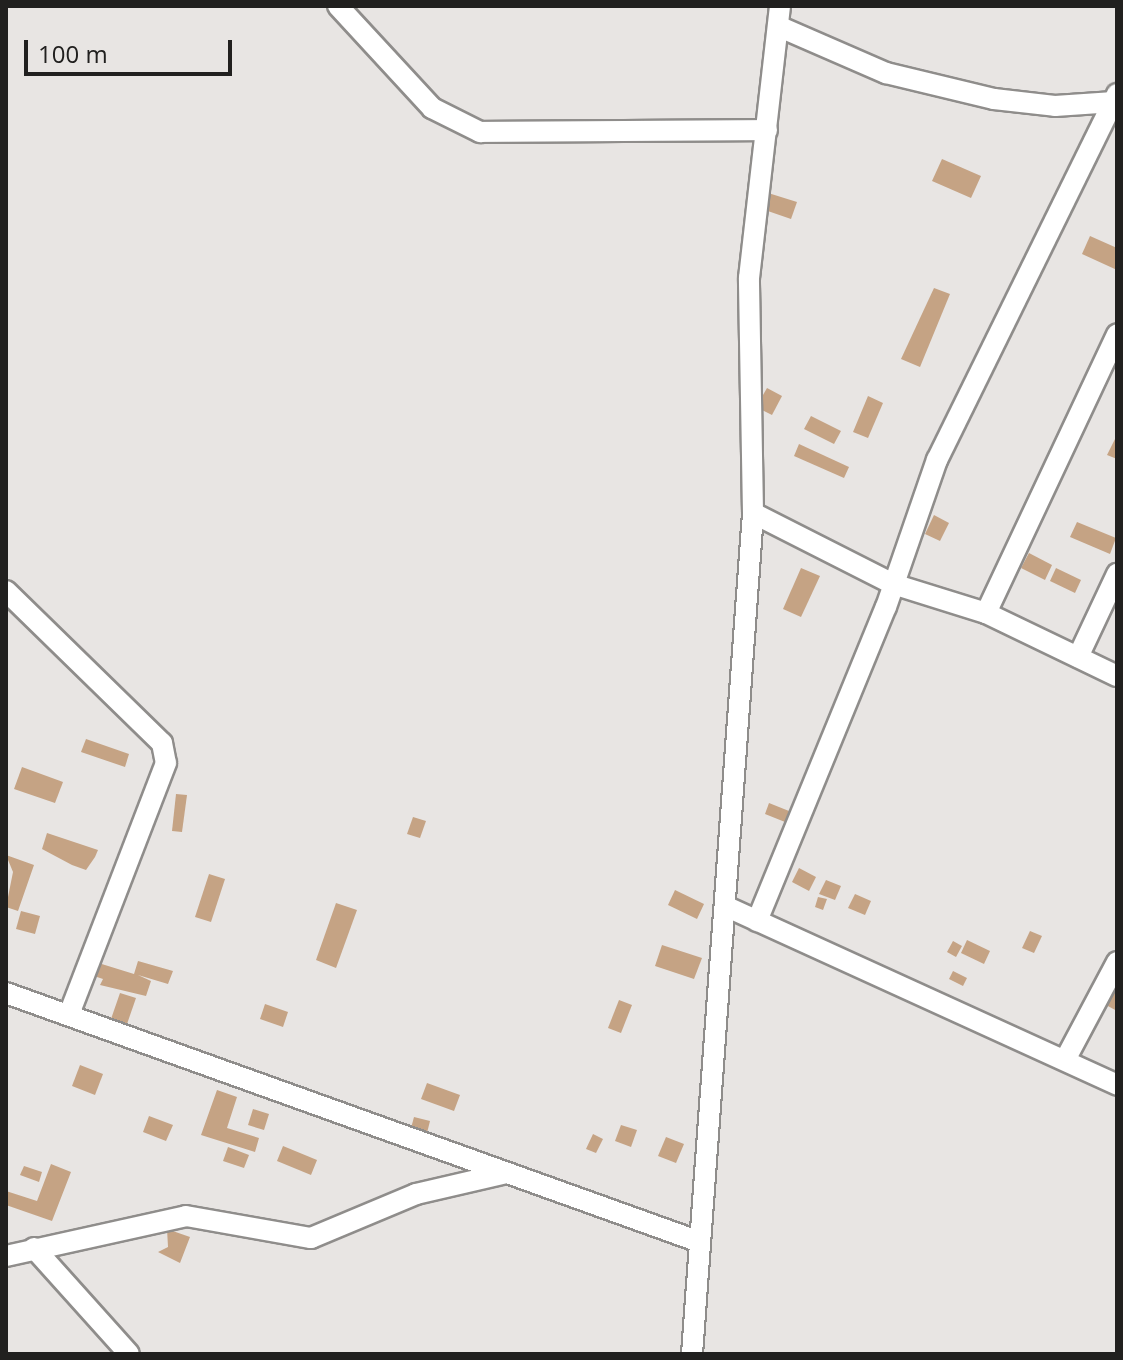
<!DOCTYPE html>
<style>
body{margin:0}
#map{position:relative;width:1123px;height:1360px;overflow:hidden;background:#e8e5e3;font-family:"Open Sans",sans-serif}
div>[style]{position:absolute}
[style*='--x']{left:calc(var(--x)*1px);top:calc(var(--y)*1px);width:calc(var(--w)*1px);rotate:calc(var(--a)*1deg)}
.building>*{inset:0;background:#c5a384}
.roads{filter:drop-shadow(2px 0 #8f8d8b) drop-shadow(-2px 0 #8f8d8b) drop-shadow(0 2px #8f8d8b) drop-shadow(0 -2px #8f8d8b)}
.minor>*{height:20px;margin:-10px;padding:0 10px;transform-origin:10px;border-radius:10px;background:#fff}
span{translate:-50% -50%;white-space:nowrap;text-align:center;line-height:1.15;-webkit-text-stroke:8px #e8e5e3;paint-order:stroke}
.frame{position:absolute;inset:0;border:8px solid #21201f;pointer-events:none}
.scale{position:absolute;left:24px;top:40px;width:208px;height:36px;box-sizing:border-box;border:4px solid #21201f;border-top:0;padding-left:10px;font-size:24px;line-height:28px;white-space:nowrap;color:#21201f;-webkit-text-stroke:6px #e8e5e3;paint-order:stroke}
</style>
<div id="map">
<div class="building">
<i style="clip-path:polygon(942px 159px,981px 176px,971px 198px,932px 181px)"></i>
<i style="clip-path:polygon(765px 192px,797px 202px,791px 219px,759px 208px)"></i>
<i style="clip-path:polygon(1090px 236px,1117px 248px,1117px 270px,1082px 254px)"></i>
<i style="clip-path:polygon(934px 288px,950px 294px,920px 367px,901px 359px)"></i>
<i style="clip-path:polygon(767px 388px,782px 396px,772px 415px,756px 407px)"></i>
<i style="clip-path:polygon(868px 396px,883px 403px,868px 438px,853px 432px)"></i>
<i style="clip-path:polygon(811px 416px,841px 431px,834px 444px,804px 429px)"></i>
<i style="clip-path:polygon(1117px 435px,1117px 459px,1107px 455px)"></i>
<i style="clip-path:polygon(799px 444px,849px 467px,844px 478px,794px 456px)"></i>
<i style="clip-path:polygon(934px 515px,949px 523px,940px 541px,925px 534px)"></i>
<i style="clip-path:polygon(1077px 522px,1116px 538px,1110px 554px,1070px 537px)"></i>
<i style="clip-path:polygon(1029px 553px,1052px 565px,1045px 580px,1021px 568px)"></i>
<i style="clip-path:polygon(801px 568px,820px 576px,801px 617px,783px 609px)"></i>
<i style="clip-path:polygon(1056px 568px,1081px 580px,1075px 593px,1050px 581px)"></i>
<i style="clip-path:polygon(86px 739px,129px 754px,125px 767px,81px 752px)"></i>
<i style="clip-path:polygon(22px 767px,63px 782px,55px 803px,14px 789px)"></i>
<i style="clip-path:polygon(176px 794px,187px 795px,182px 832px,172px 831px)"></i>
<i style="clip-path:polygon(769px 803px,789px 811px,785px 822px,765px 814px)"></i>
<i style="clip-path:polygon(413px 817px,426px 821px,420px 838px,407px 834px)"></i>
<i style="clip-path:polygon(47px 833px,98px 850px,95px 857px,86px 870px,72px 865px,42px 849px)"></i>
<i style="clip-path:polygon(6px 855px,34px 865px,18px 911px,6px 907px,13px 872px)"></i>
<i style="clip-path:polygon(799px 868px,816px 877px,809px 891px,792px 882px)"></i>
<i style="clip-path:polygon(209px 874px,225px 879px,211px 922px,195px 917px)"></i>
<i style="clip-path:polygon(826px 880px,841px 886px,835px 900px,819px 894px)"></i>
<i style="clip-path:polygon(675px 890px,704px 904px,697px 919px,668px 905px)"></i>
<i style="clip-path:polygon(855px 894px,871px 901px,865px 915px,848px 908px)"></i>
<i style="clip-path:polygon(818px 897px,827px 899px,823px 910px,815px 907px)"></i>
<i style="clip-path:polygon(336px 903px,357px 910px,336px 968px,316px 960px)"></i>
<i style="clip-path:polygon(21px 911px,40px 916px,35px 934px,16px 929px)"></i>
<i style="clip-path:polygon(1030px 931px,1042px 936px,1034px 953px,1022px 948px)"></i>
<i style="clip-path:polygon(967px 940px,990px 951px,984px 964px,961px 953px)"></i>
<i style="clip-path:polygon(953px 941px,962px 946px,956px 957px,947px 952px)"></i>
<i style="clip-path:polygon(662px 945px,702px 958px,694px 979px,655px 966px)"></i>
<i style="clip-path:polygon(92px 961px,134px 974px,138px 961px,173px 971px,168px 984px,138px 975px,151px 981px,146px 996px,100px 985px,103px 979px,88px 974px)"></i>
<i style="clip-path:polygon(953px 971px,967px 978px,963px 986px,949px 979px)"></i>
<i style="clip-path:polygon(1117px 983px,1117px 1011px,1106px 1005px)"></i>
<i style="clip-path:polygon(120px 993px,136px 998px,127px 1024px,111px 1019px)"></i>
<i style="clip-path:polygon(619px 1000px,632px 1005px,621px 1033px,608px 1028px)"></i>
<i style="clip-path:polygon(265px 1004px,288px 1012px,283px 1027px,260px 1019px)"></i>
<i style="clip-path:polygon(80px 1065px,103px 1074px,95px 1095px,72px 1086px)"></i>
<i style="clip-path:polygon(427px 1083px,460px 1095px,454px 1111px,421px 1099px)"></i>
<i style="clip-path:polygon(217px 1090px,237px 1097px,227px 1128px,259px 1138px,255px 1152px,201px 1135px)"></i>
<i style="clip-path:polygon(253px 1109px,269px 1114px,264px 1130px,248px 1125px)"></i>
<i style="clip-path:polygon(149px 1116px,173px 1125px,166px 1141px,143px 1132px)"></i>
<i style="clip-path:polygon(414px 1117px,430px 1121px,426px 1137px,410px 1132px)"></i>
<i style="clip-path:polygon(621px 1125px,637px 1130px,631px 1147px,615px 1141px)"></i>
<i style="clip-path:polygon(593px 1134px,603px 1139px,596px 1153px,586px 1149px)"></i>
<i style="clip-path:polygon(666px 1137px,684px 1144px,676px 1163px,658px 1156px)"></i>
<i style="clip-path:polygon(283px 1146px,317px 1160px,311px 1175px,277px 1161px)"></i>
<i style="clip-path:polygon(228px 1147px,249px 1155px,244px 1168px,223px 1161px)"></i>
<i style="clip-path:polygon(51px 1164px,71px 1172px,52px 1221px,6px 1205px,6px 1191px,37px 1201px)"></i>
<i style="clip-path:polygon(24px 1166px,42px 1172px,39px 1182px,20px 1175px)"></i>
<i style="clip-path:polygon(167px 1229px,190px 1237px,180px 1263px,158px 1252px,168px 1247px)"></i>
</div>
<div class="roads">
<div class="minor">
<i style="--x:338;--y:6;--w:139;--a:47.3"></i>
<i style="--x:432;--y:108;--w:54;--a:26.6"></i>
<i style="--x:480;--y:132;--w:287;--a:-0.4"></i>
<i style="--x:780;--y:27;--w:116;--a:23.5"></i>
<i style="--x:886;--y:73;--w:111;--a:13.5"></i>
<i style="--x:994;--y:99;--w:61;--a:6.5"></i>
<i style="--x:1055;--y:106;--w:59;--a:-3.9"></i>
<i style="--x:753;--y:513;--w:157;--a:26.9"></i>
<i style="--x:893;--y:584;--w:97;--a:17.3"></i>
<i style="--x:986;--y:613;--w:145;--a:25.7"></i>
<i style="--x:6;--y:591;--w:218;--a:44.3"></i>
<i style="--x:162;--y:743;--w:20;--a:79"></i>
<i style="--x:166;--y:763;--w:270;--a:111.1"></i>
<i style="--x:986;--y:613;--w:308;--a:-64.8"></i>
<i style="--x:1078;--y:657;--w:92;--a:-64.8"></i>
<i style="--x:725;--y:906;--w:431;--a:24.5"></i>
<i style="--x:757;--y:921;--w:339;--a:-67.7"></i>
<i style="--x:886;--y:607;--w:156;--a:-70.9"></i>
<i style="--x:937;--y:460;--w:408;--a:-63.8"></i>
<i style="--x:6;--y:993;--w:737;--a:19.74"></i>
<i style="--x:1065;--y:1060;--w:111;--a:-62"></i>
<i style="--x:34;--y:1248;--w:142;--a:48.1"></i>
<i style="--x:6;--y:1256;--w:184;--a:-12.5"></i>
<i style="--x:186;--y:1216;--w:127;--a:10"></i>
<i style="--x:311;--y:1238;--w:114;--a:-22.7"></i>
<i style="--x:416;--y:1194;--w:93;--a:-13"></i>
<i style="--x:692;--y:1354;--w:843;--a:-85.85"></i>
<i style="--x:753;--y:513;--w:235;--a:-91"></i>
<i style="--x:749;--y:278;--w:274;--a:-83.5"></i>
</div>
</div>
<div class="frame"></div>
<div class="scale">100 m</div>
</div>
